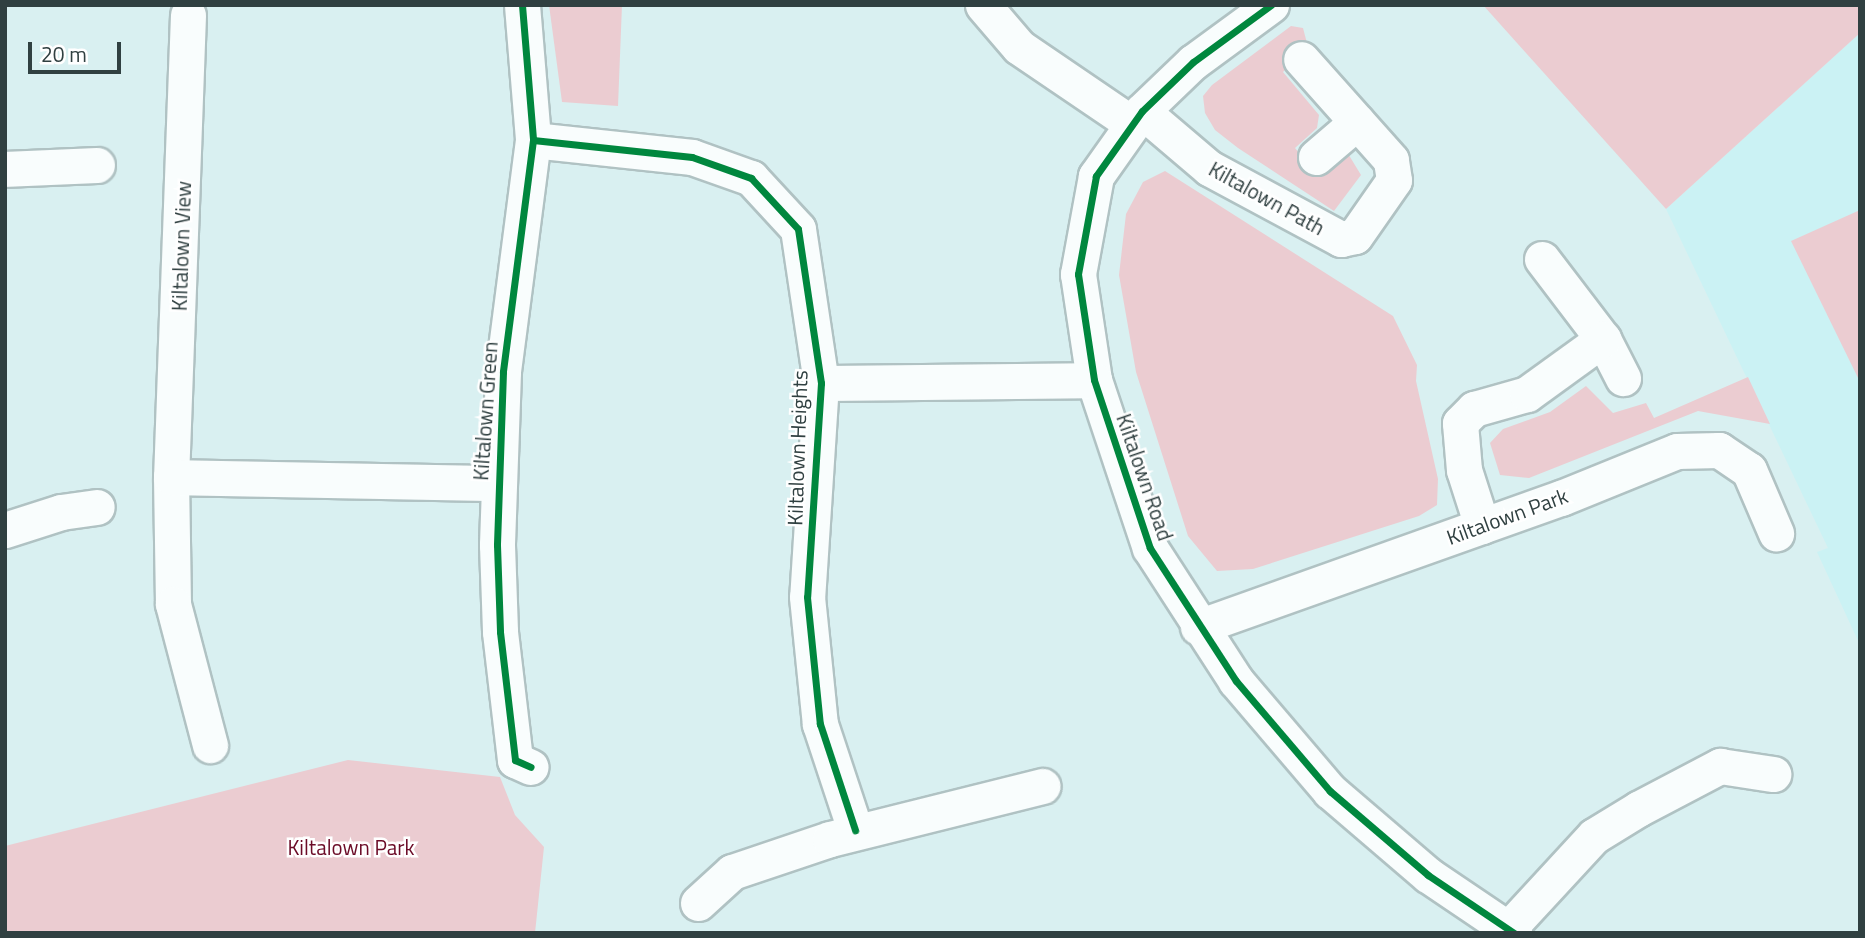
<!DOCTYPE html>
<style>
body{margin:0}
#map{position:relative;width:1865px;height:938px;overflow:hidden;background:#d9f0f1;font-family:"Titillium Web",sans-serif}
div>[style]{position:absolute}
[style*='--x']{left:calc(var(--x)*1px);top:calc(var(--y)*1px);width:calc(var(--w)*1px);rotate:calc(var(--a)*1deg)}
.built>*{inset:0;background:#cbf2f4}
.green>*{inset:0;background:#ebccd1}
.roads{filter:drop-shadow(2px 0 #b0c2c3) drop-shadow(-2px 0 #b0c2c3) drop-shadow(0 2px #b0c2c3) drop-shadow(0 -2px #b0c2c3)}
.minor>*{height:35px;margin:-17.5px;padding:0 17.5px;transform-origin:17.5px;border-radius:17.5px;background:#f9fdfd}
.cycleway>*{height:7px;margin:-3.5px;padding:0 3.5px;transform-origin:3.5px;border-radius:3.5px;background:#00873e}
span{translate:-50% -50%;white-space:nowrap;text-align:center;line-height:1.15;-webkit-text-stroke:5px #fff;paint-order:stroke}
.street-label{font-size:21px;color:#304041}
.park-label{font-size:21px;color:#6b0b27}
.frame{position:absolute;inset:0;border:7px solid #304041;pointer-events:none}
.scale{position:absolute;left:28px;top:42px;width:93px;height:32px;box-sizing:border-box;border:4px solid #304041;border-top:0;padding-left:9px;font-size:21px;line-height:24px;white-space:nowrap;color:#304041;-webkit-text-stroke:5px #fff;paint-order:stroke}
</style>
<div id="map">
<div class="built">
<i style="clip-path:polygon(1860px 33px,1860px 645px,1817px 552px,1828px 548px,1666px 209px)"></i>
</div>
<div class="green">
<i style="clip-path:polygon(549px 5px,622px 5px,618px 106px,562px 102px)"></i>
<i style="clip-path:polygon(1483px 5px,1860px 5px,1860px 33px,1666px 209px)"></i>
<i style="clip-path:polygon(1291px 26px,1303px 28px,1308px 47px,1283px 72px,1319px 115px,1317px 128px,1295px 148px,1317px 174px,1347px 152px,1361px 175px,1334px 211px,1238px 148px,1215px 130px,1205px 113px,1203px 96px,1212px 85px)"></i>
<i style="clip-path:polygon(1165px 171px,1393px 316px,1417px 365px,1416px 381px,1438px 479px,1437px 505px,1419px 516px,1253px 569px,1217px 571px,1188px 536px,1136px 372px,1119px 275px,1126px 214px,1143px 182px)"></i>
<i style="clip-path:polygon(1860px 210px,1860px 382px,1791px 241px)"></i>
<i style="clip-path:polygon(1748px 377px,1770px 424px,1698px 411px,1529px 478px,1500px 475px,1490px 443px,1503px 429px,1550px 412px,1586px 386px,1613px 413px,1646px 403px,1654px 418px)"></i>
<i style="clip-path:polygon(348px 760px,500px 777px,515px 815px,544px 847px,535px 933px,5px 933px,5px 846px)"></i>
</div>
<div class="roads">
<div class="minor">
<i style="--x:522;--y:5;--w:135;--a:85.3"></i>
<i style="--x:533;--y:140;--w:234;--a:97.4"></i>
<i style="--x:503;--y:372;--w:173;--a:92"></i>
<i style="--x:497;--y:545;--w:87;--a:88"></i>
<i style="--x:500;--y:632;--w:129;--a:83.3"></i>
<i style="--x:515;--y:760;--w:17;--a:24"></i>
<i style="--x:983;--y:5;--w:55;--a:49.4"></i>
<i style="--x:1019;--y:47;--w:135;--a:34.2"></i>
<i style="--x:1271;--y:5;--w:97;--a:143.8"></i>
<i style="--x:1193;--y:62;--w:71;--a:136.1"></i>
<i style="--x:1142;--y:111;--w:80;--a:125.3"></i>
<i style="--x:1096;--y:176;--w:100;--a:100.4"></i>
<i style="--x:1078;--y:274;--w:107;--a:81.4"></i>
<i style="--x:1094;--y:380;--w:177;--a:71.6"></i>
<i style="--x:1150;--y:548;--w:158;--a:57.1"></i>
<i style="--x:1236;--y:681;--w:145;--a:49.5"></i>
<i style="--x:1330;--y:791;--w:129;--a:40.6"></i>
<i style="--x:1428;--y:875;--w:104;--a:34"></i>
<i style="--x:188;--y:15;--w:462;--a:92.1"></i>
<i style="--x:171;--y:477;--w:127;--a:89.1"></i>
<i style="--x:173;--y:604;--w:146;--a:75.3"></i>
<i style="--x:1142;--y:111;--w:88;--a:40.4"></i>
<i style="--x:1209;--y:168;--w:150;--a:28.3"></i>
<i style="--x:1341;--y:239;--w:14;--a:-12"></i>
<i style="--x:1355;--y:236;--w:68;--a:-55.1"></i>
<i style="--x:1394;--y:180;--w:20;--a:-99"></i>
<i style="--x:1391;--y:160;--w:135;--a:-131.7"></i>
<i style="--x:533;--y:140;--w:160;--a:6.1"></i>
<i style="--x:692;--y:157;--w:63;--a:19.6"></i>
<i style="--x:751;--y:178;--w:69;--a:47.3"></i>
<i style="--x:798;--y:229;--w:156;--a:81.5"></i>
<i style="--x:821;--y:383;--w:214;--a:93.7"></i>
<i style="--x:807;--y:597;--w:128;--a:84.2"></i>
<i style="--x:820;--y:724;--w:112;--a:71.7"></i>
<i style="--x:1316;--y:157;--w:54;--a:-40.5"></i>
<i style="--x:5;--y:169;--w:92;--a:-2.5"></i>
<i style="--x:1542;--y:259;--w:101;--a:52.7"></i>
<i style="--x:1603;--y:339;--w:44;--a:62.9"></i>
<i style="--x:821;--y:383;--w:273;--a:-0.6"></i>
<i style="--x:171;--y:477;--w:326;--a:1.1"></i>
<i style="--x:1482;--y:526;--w:59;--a:-107.8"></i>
<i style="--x:1464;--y:470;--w:47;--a:-94.9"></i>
<i style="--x:1460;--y:423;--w:20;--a:-45"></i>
<i style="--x:1474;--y:409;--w:55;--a:-15.8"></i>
<i style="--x:1527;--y:394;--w:94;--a:-35.9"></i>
<i style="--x:5;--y:530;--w:59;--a:-17.8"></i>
<i style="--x:61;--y:512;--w:36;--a:-8"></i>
<i style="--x:1198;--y:627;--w:385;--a:-19.6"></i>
<i style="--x:1561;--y:498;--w:125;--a:-22.1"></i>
<i style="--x:1677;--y:451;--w:42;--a:-1.4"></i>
<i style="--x:1719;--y:450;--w:36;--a:34"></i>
<i style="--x:1749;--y:470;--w:69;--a:66.8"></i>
<i style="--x:698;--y:903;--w:46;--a:-42.4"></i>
<i style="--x:732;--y:872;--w:103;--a:-18.6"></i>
<i style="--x:830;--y:839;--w:219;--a:-14"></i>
<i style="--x:1509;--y:928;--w:125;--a:-47.3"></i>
<i style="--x:1594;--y:836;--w:52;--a:-31.5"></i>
<i style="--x:1638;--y:809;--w:93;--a:-27.7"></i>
<i style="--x:1720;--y:766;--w:54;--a:8.6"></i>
</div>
</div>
<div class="cycleway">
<i style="--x:522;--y:5;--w:135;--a:85.3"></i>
<i style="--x:533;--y:140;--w:234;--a:97.4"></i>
<i style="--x:503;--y:372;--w:173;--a:92"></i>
<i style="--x:497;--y:545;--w:87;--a:88"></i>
<i style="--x:500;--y:632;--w:129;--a:83.3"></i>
<i style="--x:515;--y:760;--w:17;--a:24"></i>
<i style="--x:1271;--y:5;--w:97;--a:143.8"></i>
<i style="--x:1193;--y:62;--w:71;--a:136.1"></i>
<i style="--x:1142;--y:111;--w:80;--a:125.3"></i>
<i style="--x:1096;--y:176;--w:100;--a:100.4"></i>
<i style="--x:1078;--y:274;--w:107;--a:81.4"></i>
<i style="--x:1094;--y:380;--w:177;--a:71.6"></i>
<i style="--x:1150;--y:548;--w:158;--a:57.1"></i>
<i style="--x:1236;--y:681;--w:145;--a:49.5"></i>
<i style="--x:1330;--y:791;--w:129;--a:40.6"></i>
<i style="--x:1428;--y:875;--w:104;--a:34"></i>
<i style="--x:533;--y:140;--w:160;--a:6.1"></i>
<i style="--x:692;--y:157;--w:63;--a:19.6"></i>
<i style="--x:751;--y:178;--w:69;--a:47.3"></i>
<i style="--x:798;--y:229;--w:156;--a:81.5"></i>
<i style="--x:821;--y:383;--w:214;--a:93.7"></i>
<i style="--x:807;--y:597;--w:128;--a:84.2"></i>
<i style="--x:820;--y:724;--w:112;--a:71.7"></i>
</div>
<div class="street-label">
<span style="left:1267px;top:198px;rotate:29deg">Kiltalown Path</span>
<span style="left:181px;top:246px;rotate:-88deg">Kiltalown View</span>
<span style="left:485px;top:411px;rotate:-86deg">Kiltalown Green</span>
<span style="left:797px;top:448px;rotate:-88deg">Kiltalown Heights</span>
<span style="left:1145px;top:477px;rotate:71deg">Kiltalown Road</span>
<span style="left:1507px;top:516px;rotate:-20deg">Kiltalown Park</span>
</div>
<div class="park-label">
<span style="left:351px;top:847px">Kiltalown Park</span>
</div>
<div class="frame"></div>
<div class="scale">20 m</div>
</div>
